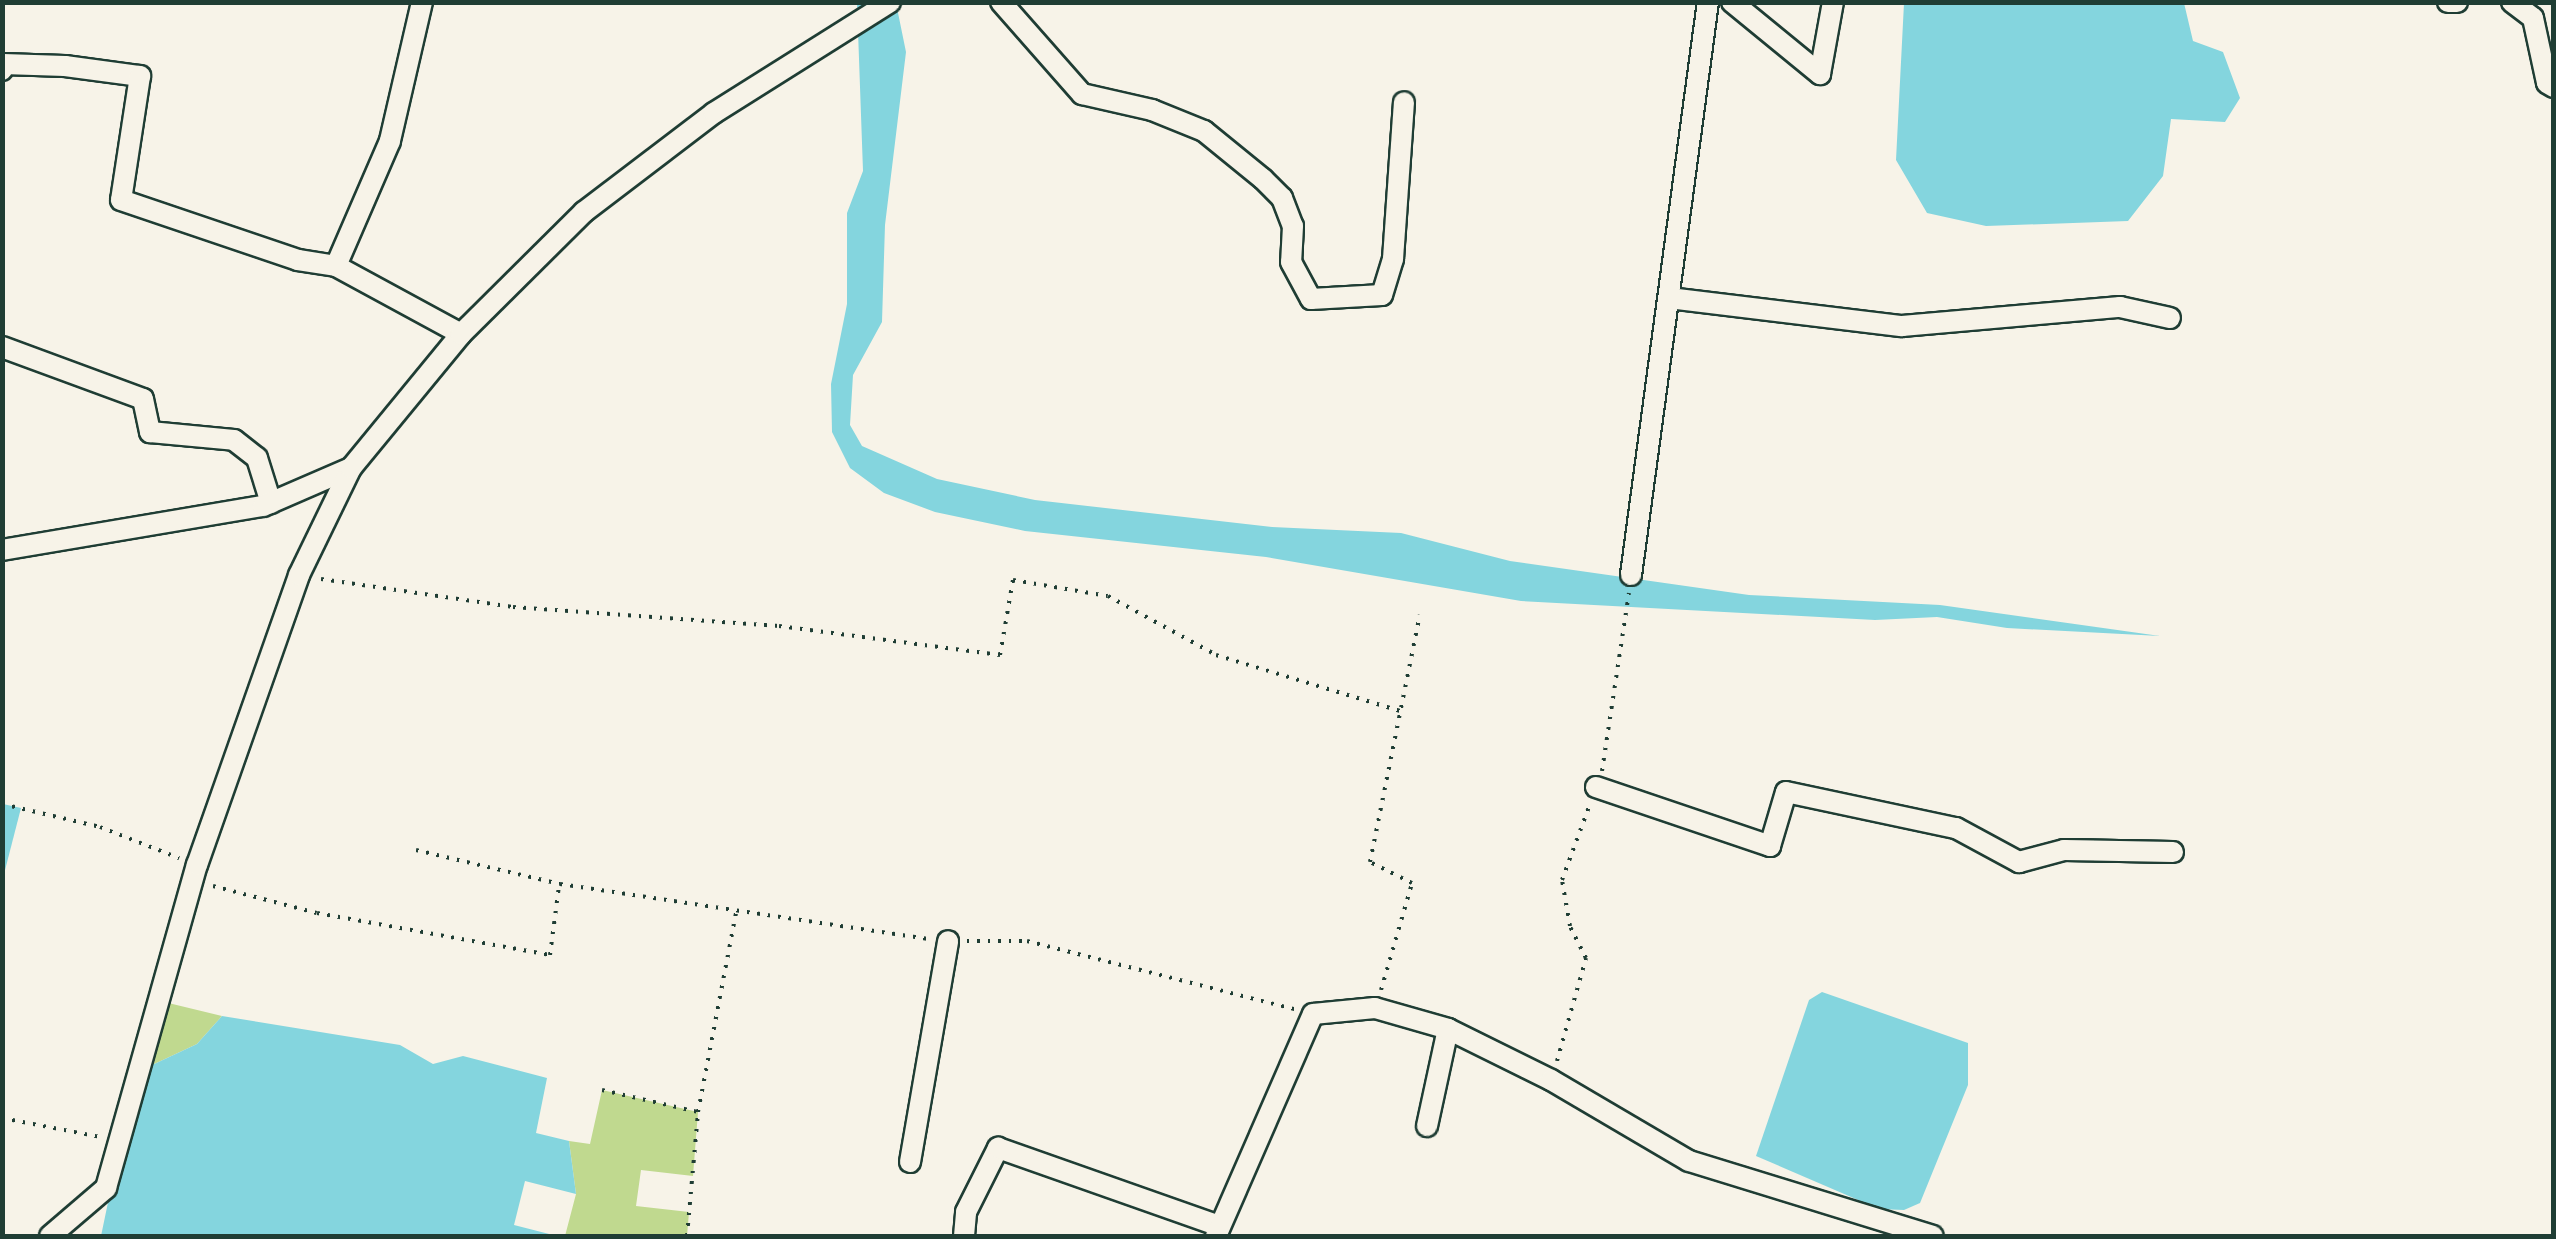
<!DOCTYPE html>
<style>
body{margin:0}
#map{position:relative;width:2556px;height:1239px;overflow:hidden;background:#f7f3e8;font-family:Dekko,sans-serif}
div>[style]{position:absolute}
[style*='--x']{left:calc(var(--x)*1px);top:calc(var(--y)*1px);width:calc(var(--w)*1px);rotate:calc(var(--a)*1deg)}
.green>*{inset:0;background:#c0d98f}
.water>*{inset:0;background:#84d5de}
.path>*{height:4px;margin-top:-2px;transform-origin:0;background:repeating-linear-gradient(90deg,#1f3d34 0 2.5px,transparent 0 10.5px)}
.roads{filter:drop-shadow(2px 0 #1f3d34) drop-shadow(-2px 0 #1f3d34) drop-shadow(0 2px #1f3d34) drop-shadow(0 -2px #1f3d34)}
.minor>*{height:20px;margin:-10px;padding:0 10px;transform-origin:10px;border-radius:10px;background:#f7f3e8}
span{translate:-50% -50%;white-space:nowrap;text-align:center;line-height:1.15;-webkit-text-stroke:8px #f7f3e8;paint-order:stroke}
.frame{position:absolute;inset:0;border:5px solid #1f3d34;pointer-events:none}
</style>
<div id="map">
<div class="green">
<i style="clip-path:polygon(156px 1000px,222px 1016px,197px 1044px,135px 1073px)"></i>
<i style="clip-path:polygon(602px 1090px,698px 1112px,693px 1176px,641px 1170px,636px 1206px,689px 1212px,687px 1236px,565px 1236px,576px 1194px,569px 1141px,590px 1144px)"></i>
</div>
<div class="water">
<i style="clip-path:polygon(857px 3px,896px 3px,906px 52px,885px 225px,882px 322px,853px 375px,850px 425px,862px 446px,937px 479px,1035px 500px,1272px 527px,1401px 533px,1510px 561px,1749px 595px,1940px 605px,2160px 636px,2007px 628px,1937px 617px,1875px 620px,1521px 601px,1266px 557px,1025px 531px,935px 512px,884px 493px,850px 468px,832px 432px,831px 384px,847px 304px,847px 213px,863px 171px)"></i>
<i style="clip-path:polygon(1904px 3px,2184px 3px,2193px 41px,2223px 52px,2240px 98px,2225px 122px,2171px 119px,2163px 176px,2128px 221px,1986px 226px,1927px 213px,1896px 160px)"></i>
<i style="clip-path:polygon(3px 804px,21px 808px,3px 878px,2px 804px)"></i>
<i style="clip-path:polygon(1822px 992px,1968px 1043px,1968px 1085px,1920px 1203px,1904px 1210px,1879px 1209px,1756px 1156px,1809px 1000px)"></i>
<i style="clip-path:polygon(222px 1016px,400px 1045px,433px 1064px,463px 1056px,547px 1078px,536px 1133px,569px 1141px,576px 1194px,525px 1181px,514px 1225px,557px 1236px,101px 1236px,135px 1073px,197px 1044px)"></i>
</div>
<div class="path">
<i style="--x:321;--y:579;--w:194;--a:8.3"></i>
<i style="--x:513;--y:607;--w:267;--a:4.1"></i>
<i style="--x:779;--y:626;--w:223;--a:7.5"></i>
<i style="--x:1000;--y:655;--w:76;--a:-80.2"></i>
<i style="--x:1013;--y:580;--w:96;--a:9.6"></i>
<i style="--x:1108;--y:596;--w:123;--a:28.6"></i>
<i style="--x:1216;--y:655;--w:196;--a:16.9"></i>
<i style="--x:1602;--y:771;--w:180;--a:-81.4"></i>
<i style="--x:2;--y:804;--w:101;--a:13.2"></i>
<i style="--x:100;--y:827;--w:85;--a:21.4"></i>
<i style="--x:416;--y:850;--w:148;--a:13.3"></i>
<i style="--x:560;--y:884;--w:371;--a:8.5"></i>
<i style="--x:213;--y:886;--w:107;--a:14.6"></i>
<i style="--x:317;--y:913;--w:237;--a:10.2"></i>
<i style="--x:550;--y:955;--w:70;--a:-82.6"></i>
<i style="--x:967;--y:941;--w:60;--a:0"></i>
<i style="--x:1027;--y:941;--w:276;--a:14.3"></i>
<i style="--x:1381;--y:990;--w:111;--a:-73.8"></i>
<i style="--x:1412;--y:883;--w:47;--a:-153.4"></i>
<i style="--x:1370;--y:862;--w:252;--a:-78.6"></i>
<i style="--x:1557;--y:1061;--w:107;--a:-74.3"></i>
<i style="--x:1586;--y:958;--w:36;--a:-117"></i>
<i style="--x:1570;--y:926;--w:47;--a:-99.9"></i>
<i style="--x:1562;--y:880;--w:81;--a:-69.8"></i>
<i style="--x:602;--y:1090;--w:98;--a:12.9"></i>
<i style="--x:2;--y:1118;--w:101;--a:10.9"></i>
<i style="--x:687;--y:1236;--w:124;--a:-84.9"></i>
<i style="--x:698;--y:1112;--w:204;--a:-79.2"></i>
</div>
<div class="roads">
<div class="minor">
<i style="--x:422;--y:2;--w:143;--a:103"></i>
<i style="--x:390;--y:141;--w:136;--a:113.4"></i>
<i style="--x:336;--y:266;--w:142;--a:28.5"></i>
<i style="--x:1001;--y:2;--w:123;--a:48.6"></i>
<i style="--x:1082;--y:94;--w:72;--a:12.9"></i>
<i style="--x:1152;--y:110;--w:56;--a:22"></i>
<i style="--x:1204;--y:131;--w:76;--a:39.1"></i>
<i style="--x:1263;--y:179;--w:27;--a:45"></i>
<i style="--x:1282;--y:198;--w:30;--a:69"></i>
<i style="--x:1293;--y:226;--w:36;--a:93"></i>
<i style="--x:1291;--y:262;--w:42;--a:61.6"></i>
<i style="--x:1311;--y:299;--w:71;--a:-3.2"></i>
<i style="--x:1382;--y:295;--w:38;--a:-73"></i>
<i style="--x:1393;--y:259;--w:157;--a:-86"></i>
<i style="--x:1732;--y:2;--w:114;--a:39.3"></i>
<i style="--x:1820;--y:74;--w:73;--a:-79.8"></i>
<i style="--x:2448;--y:2;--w:9;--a:0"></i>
<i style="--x:2512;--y:2;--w:26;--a:37"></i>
<i style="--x:2533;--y:18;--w:66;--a:77.8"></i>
<i style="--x:2547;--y:83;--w:8;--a:30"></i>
<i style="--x:2;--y:70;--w:6;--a:-81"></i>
<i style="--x:3;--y:64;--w:62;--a:1.8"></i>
<i style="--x:65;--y:66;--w:76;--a:7.6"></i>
<i style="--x:140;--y:76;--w:125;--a:98.7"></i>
<i style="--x:121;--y:200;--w:187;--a:18.7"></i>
<i style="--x:298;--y:260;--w:38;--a:9"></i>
<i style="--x:1669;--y:298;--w:235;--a:6.9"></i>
<i style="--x:1902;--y:326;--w:219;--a:-5"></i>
<i style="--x:2120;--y:307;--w:51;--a:12.4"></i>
<i style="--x:2;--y:347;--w:150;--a:20.2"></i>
<i style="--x:143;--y:399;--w:34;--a:78"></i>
<i style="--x:150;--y:432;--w:84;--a:5.4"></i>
<i style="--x:234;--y:440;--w:29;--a:38"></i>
<i style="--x:257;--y:458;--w:47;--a:72.7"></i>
<i style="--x:2;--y:550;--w:265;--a:-9.6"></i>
<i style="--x:263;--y:506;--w:96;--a:-23.4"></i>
<i style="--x:1631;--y:575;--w:578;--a:-82.35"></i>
<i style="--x:1596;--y:787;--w:184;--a:18.7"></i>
<i style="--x:1770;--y:846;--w:56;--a:-73.5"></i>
<i style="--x:1786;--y:792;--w:174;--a:12"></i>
<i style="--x:1956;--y:828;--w:72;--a:28.4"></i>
<i style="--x:2019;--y:862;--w:47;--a:-14.9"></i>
<i style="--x:2064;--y:850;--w:109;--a:1.1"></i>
<i style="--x:1427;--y:1126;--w:99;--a:-77.8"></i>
<i style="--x:910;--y:1162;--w:224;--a:-80.2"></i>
<i style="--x:50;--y:1236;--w:74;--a:-40.6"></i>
<i style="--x:106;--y:1188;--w:336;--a:-74.3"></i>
<i style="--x:197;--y:865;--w:307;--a:-70.6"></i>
<i style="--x:299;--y:575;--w:119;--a:-64.1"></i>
<i style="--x:351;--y:468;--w:173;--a:-50.6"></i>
<i style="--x:461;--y:334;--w:173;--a:-44.8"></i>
<i style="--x:584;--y:212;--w:163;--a:-37.3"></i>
<i style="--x:714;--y:113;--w:208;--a:-32.2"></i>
<i style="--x:964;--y:1236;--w:24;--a:-85"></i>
<i style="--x:966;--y:1212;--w:72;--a:-63.4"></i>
<i style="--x:998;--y:1148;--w:235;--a:19.4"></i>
<i style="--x:1216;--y:1236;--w:242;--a:-66.4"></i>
<i style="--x:1313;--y:1014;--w:62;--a:-5.5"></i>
<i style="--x:1375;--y:1008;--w:76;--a:16"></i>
<i style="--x:1448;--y:1029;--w:115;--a:26.3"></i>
<i style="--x:1551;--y:1080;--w:160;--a:30.4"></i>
<i style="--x:1689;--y:1161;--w:255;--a:17.1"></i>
</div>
</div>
<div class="frame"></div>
</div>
